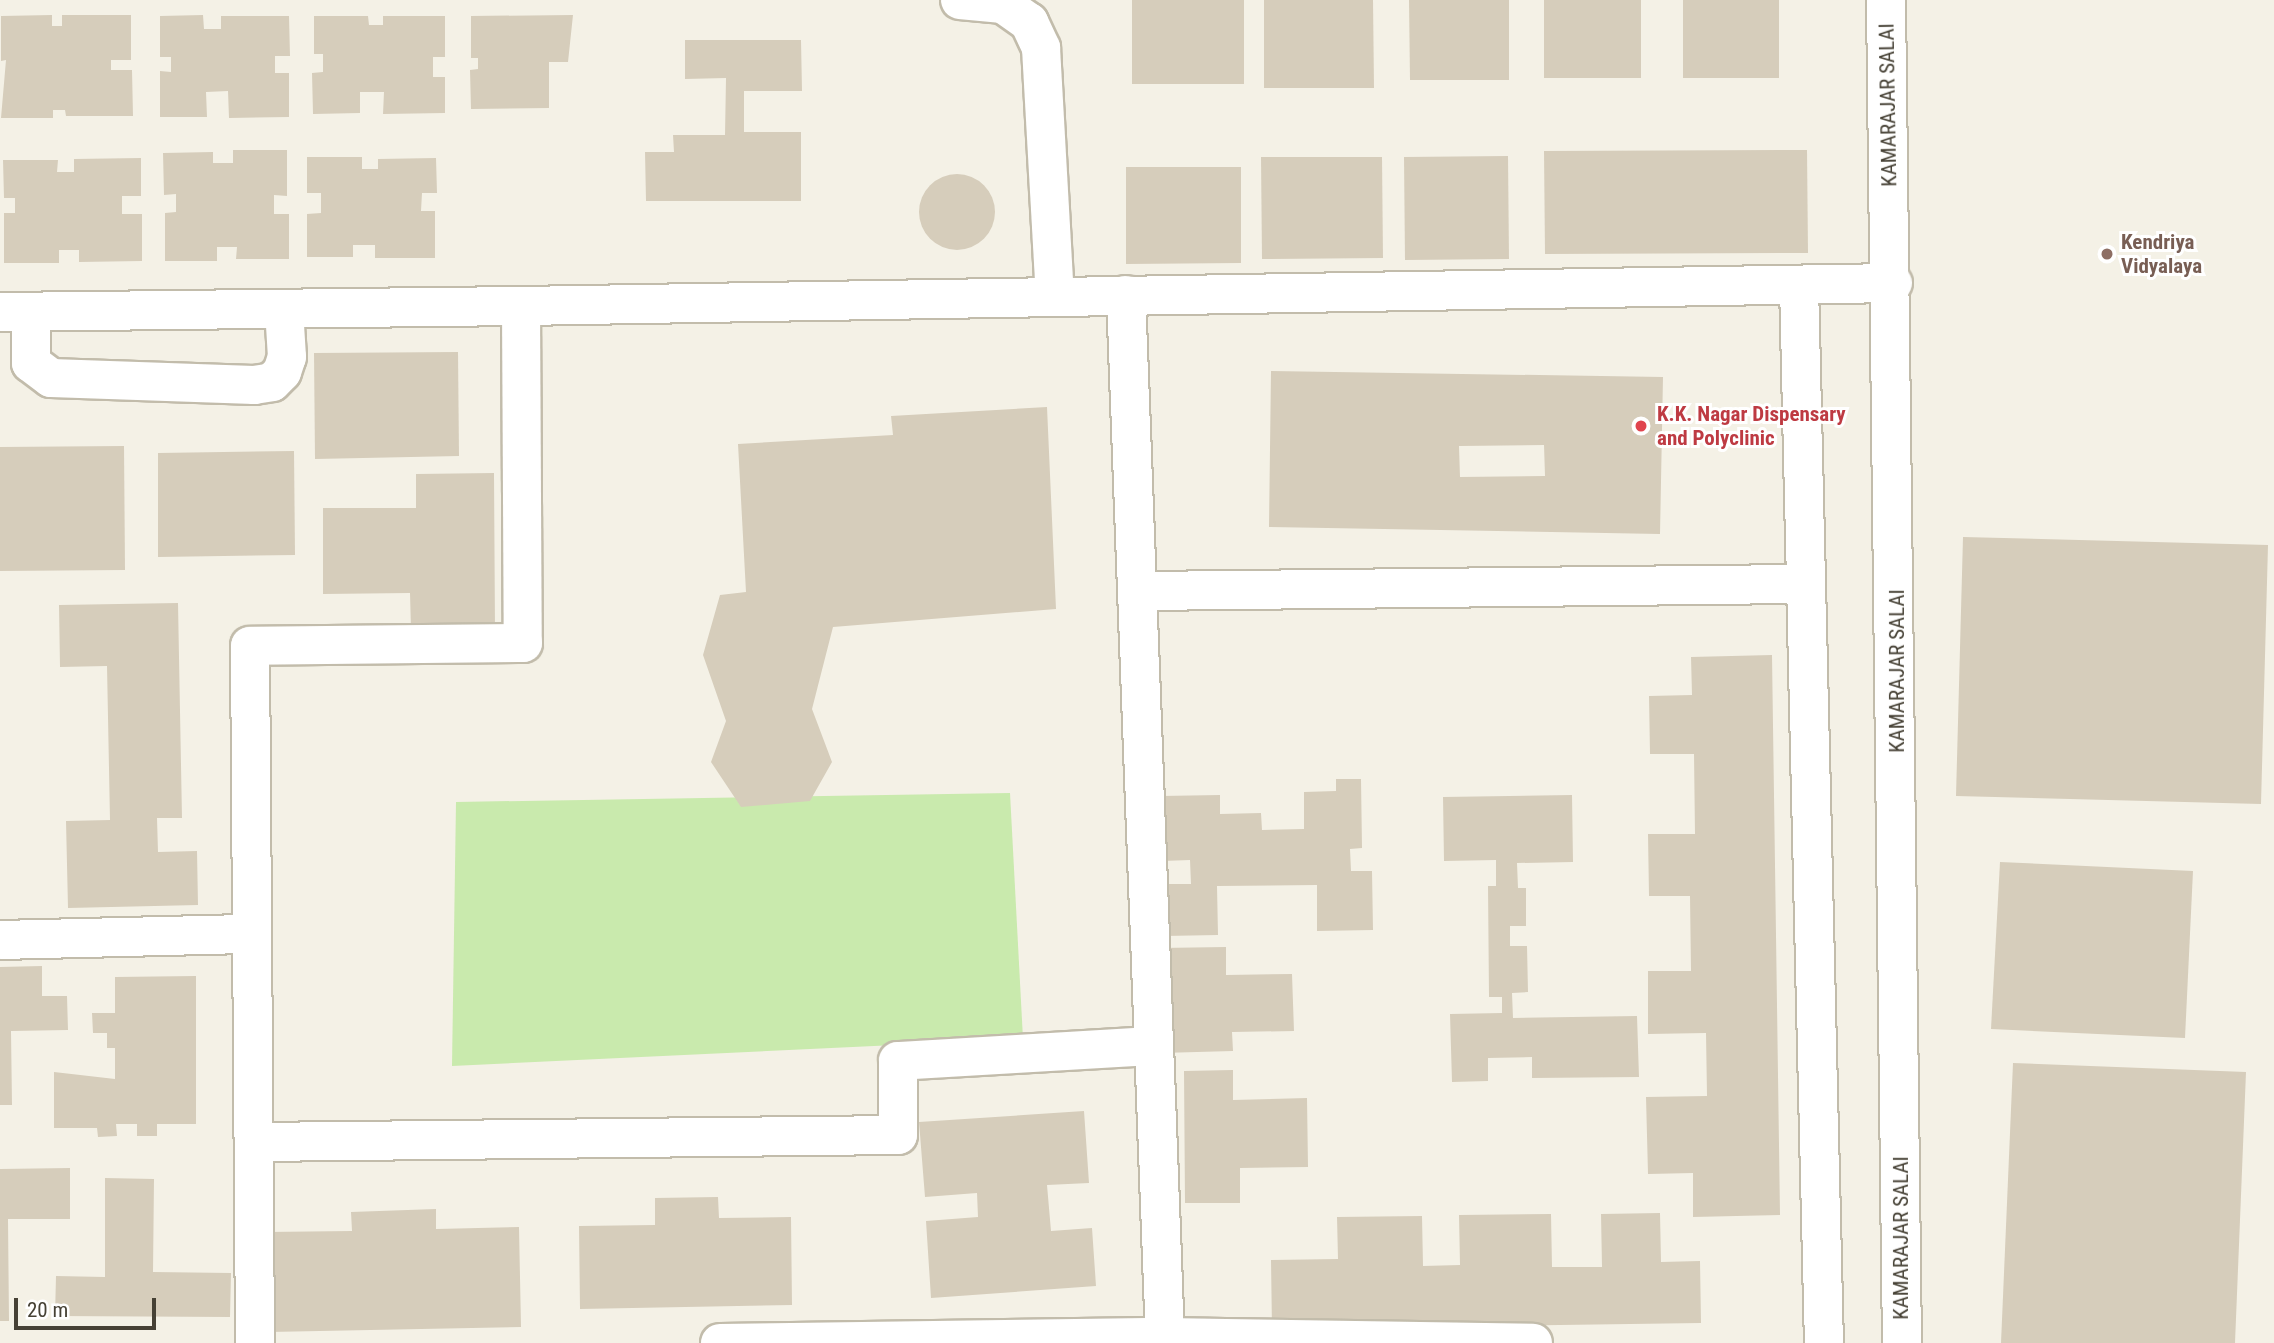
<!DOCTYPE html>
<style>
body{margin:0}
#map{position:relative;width:2274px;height:1343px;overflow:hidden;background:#f4f1e6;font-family:"Roboto Condensed",sans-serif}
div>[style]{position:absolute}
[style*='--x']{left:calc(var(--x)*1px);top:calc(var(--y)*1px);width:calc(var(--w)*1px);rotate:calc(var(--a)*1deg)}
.green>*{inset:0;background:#c9eaad}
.building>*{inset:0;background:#d6cdbb}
.round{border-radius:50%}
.roads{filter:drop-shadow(2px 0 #c2bcab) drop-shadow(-2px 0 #c2bcab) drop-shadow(0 2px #c2bcab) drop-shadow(0 -2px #c2bcab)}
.minor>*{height:38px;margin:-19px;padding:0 19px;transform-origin:19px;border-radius:19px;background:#fff}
.dots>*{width:19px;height:19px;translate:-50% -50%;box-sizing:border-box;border:4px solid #fff;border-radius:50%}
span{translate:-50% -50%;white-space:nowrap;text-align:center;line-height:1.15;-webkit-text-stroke:6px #fff;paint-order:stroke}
.street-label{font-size:21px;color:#464135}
.education-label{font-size:21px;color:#785e54;font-weight:700}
.left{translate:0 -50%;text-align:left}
.health-label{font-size:21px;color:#be3a42;font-weight:700}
.scale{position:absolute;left:14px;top:1298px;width:142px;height:32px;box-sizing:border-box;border:4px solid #464135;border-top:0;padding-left:9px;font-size:21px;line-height:24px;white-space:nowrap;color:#464135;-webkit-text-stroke:5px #fff;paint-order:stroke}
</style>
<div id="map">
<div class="green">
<i style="clip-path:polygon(1010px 793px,1023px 1039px,452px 1066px,456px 802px)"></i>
</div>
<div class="building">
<i style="clip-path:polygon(1132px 0,1244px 0,1244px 84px,1132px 84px)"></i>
<i style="clip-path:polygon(1264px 0,1373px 0,1374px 88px,1264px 88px)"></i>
<i style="clip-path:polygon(1409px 0,1509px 0,1509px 80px,1410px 80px)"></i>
<i style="clip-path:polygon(1544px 0,1641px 0,1641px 78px,1544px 78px)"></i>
<i style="clip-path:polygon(1683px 0,1779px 0,1779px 78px,1683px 78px)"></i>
<i style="clip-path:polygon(52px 15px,52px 26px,62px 26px,62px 15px,131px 15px,131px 60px,111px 60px,111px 70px,132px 70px,133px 116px,66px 116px,65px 110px,53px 110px,53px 118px,1px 118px,6px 60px,1px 61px,1px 16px)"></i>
<i style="clip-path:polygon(203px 15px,204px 29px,221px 29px,221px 16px,289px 16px,290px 56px,275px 56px,275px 73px,289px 73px,289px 117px,229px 118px,228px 91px,206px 92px,207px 117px,160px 117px,160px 71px,171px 72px,171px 57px,160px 57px,160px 16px)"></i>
<i style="clip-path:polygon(573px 15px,568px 62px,549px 62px,549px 108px,471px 109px,470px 70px,478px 69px,478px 58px,471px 58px,471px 16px)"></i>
<i style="clip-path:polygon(314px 16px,368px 16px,369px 25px,383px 25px,383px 16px,445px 16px,445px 57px,433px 57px,433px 77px,445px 77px,445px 113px,383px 114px,384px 92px,360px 92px,360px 113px,313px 114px,312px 73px,323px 72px,323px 54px,314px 54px)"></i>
<i style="clip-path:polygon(685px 40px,801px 40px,802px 91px,744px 91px,744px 132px,801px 132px,801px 201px,646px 201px,645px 152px,674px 152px,673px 135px,725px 135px,726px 78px,685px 79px)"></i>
<i style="clip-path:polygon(233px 150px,287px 150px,287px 196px,274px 195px,274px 214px,289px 214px,289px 259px,236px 259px,237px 247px,217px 247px,217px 261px,165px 261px,165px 213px,176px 212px,176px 194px,164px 195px,163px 153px,213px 152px,213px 163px,233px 163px)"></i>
<i style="clip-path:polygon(1807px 150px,1808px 253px,1545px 254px,1544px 151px)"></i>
<i style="clip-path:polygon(1508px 156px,1509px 259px,1405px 260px,1404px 157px)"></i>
<i style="clip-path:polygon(307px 157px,362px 157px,362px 169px,378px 169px,378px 159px,436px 158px,437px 193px,422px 193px,421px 211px,435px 211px,435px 258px,375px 258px,375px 245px,353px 245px,353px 257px,307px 257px,307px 214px,321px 213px,321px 193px,307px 193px)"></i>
<i style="clip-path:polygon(1261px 157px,1382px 157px,1383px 258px,1262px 259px)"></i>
<i style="clip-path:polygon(141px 158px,141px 196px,122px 196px,122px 214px,142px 214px,142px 261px,79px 262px,79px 250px,59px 250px,59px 263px,4px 263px,4px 213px,15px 213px,15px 198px,4px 198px,3px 160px,58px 160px,57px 172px,74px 172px,74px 159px)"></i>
<i style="clip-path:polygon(1126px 167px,1241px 167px,1241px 263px,1126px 264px)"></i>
<i class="round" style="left:919px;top:174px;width:76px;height:76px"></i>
<i style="clip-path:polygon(458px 352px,459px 456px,315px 459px,314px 353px)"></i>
<i style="clip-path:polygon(evenodd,1271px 371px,1663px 377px,1660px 534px,1269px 527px,1271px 371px,1544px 445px,1545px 476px,1460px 477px,1459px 446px,1544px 445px)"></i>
<i style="clip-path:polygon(1047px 407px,1056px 609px,833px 627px,812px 709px,832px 762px,810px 801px,741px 807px,711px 762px,726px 721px,703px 655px,720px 595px,746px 592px,738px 444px,893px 435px,891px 416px)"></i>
<i style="clip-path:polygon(124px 446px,125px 570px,0 571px,0 447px)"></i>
<i style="clip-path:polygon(294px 451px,295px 555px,158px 557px,158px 453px)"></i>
<i style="clip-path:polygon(494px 473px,495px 629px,411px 630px,410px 593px,323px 594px,323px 508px,416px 508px,416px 474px)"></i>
<i style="clip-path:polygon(1963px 537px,2268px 545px,2261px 804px,1956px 796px)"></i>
<i style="clip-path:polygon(178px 603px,182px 818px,157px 818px,158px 852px,197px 851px,198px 905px,68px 908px,66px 821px,110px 820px,107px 666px,60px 667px,59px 605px)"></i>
<i style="clip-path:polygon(1772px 655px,1780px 1215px,1693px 1217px,1693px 1173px,1648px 1174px,1646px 1097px,1707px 1096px,1706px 1033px,1648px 1034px,1648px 971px,1691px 971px,1690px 896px,1649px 896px,1648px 834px,1695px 834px,1694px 754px,1650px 754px,1649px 696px,1692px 695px,1691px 657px)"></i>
<i style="clip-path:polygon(1336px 779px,1361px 779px,1362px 848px,1350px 849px,1351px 871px,1372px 871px,1373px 930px,1317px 931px,1317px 885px,1217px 886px,1218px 935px,1164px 936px,1164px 884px,1191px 884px,1190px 860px,1162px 861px,1161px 796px,1220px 795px,1220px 814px,1261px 813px,1262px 830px,1304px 829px,1304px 792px,1336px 791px)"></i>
<i style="clip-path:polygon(1572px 795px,1573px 862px,1517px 863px,1518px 888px,1526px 888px,1526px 926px,1510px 926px,1510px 946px,1527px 946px,1528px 992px,1512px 993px,1513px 1018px,1637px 1016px,1639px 1077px,1532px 1078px,1532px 1057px,1488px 1058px,1488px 1081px,1452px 1082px,1450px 1014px,1502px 1013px,1502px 997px,1489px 997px,1488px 886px,1496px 886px,1496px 860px,1444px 861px,1443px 797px)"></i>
<i style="clip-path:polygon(2000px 862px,2193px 871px,2185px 1038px,1991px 1029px)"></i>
<i style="clip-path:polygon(1226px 947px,1226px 975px,1292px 974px,1294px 1031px,1232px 1032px,1233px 1051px,1161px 1053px,1160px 948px)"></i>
<i style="clip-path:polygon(42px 966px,42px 996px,67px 996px,68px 1030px,11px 1031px,12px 1105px,0 1105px,0 967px)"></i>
<i style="clip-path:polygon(196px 976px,196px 1124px,157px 1124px,157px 1136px,137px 1136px,137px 1124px,116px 1124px,117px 1136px,98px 1137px,97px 1128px,54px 1128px,54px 1072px,115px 1079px,115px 1048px,107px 1048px,107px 1033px,93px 1033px,92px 1013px,115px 1013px,115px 977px)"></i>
<i style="clip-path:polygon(2013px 1063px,2246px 1072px,2235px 1343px,2001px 1343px)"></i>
<i style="clip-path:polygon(1233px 1070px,1233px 1100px,1307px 1098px,1308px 1167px,1240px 1168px,1240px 1203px,1185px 1203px,1184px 1071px)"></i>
<i style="clip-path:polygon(1084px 1111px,1089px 1183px,1047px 1185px,1051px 1231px,1092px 1228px,1096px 1286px,931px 1298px,926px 1221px,978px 1217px,977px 1193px,925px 1197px,919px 1122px)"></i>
<i style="clip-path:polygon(70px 1168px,70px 1219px,8px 1219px,9px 1321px,0 1321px,0 1169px)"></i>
<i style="clip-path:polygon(105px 1178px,154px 1179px,153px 1272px,231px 1273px,230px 1317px,55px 1316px,56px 1276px,105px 1277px)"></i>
<i style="clip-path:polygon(718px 1197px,719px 1218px,791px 1217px,792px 1305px,580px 1309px,579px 1226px,655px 1225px,655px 1198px)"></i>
<i style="clip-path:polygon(436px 1209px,436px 1229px,519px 1227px,521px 1327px,269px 1332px,266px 1232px,352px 1231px,351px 1212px)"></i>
<i style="clip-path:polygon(1660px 1213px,1661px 1262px,1700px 1261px,1701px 1323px,1272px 1329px,1271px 1260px,1338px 1259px,1337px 1217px,1422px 1216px,1423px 1266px,1460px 1265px,1459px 1215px,1551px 1214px,1552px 1267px,1602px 1267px,1601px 1214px)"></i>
</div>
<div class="roads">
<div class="minor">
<i style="--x:960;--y:0;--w:43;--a:5.3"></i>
<i style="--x:1003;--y:4;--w:32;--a:35"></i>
<i style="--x:1029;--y:22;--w:29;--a:65"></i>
<i style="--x:1041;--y:48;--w:249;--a:86.8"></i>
<i style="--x:1886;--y:0;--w:1343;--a:89.32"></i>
<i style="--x:1799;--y:285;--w:1058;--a:88.65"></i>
<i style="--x:1126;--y:295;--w:1043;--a:87.86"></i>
<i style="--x:521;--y:306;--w:1372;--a:-0.96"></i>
<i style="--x:0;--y:312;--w:521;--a:-0.66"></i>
<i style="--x:521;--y:306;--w:337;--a:89.7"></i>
<i style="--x:523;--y:643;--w:273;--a:179.4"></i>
<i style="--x:250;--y:646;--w:697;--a:89.59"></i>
<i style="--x:31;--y:312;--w:51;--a:90"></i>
<i style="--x:31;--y:363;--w:25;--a:37"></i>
<i style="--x:51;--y:378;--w:203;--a:2"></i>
<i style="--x:254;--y:385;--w:18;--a:-9"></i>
<i style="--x:272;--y:382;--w:14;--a:-45"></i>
<i style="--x:282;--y:372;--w:16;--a:-72"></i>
<i style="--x:287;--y:357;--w:48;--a:-93.6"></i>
<i style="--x:1141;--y:591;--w:662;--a:-0.61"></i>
<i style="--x:0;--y:940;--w:252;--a:-1.4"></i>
<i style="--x:254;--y:1142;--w:644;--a:-0.62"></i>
<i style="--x:898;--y:1135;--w:74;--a:-90"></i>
<i style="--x:898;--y:1061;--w:256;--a:-3.4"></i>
<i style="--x:720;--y:1343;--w:445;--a:-0.8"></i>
<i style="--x:1165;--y:1337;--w:368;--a:0.9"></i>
</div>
</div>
<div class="dots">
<i style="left:2107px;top:254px;background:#8d6e63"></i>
<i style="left:1641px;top:426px;background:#e0444e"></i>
</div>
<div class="street-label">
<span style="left:1888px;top:105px;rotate:-91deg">KAMARAJAR SALAI</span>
<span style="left:1897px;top:671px;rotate:-90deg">KAMARAJAR SALAI</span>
<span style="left:1901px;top:1238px;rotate:-90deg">KAMARAJAR SALAI</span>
</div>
<div class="education-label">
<span class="left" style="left:2121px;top:254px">Kendriya<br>Vidyalaya</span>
</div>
<div class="health-label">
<span class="left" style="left:1657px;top:426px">K.K. Nagar Dispensary<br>and Polyclinic</span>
</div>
<div class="scale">20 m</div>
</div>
